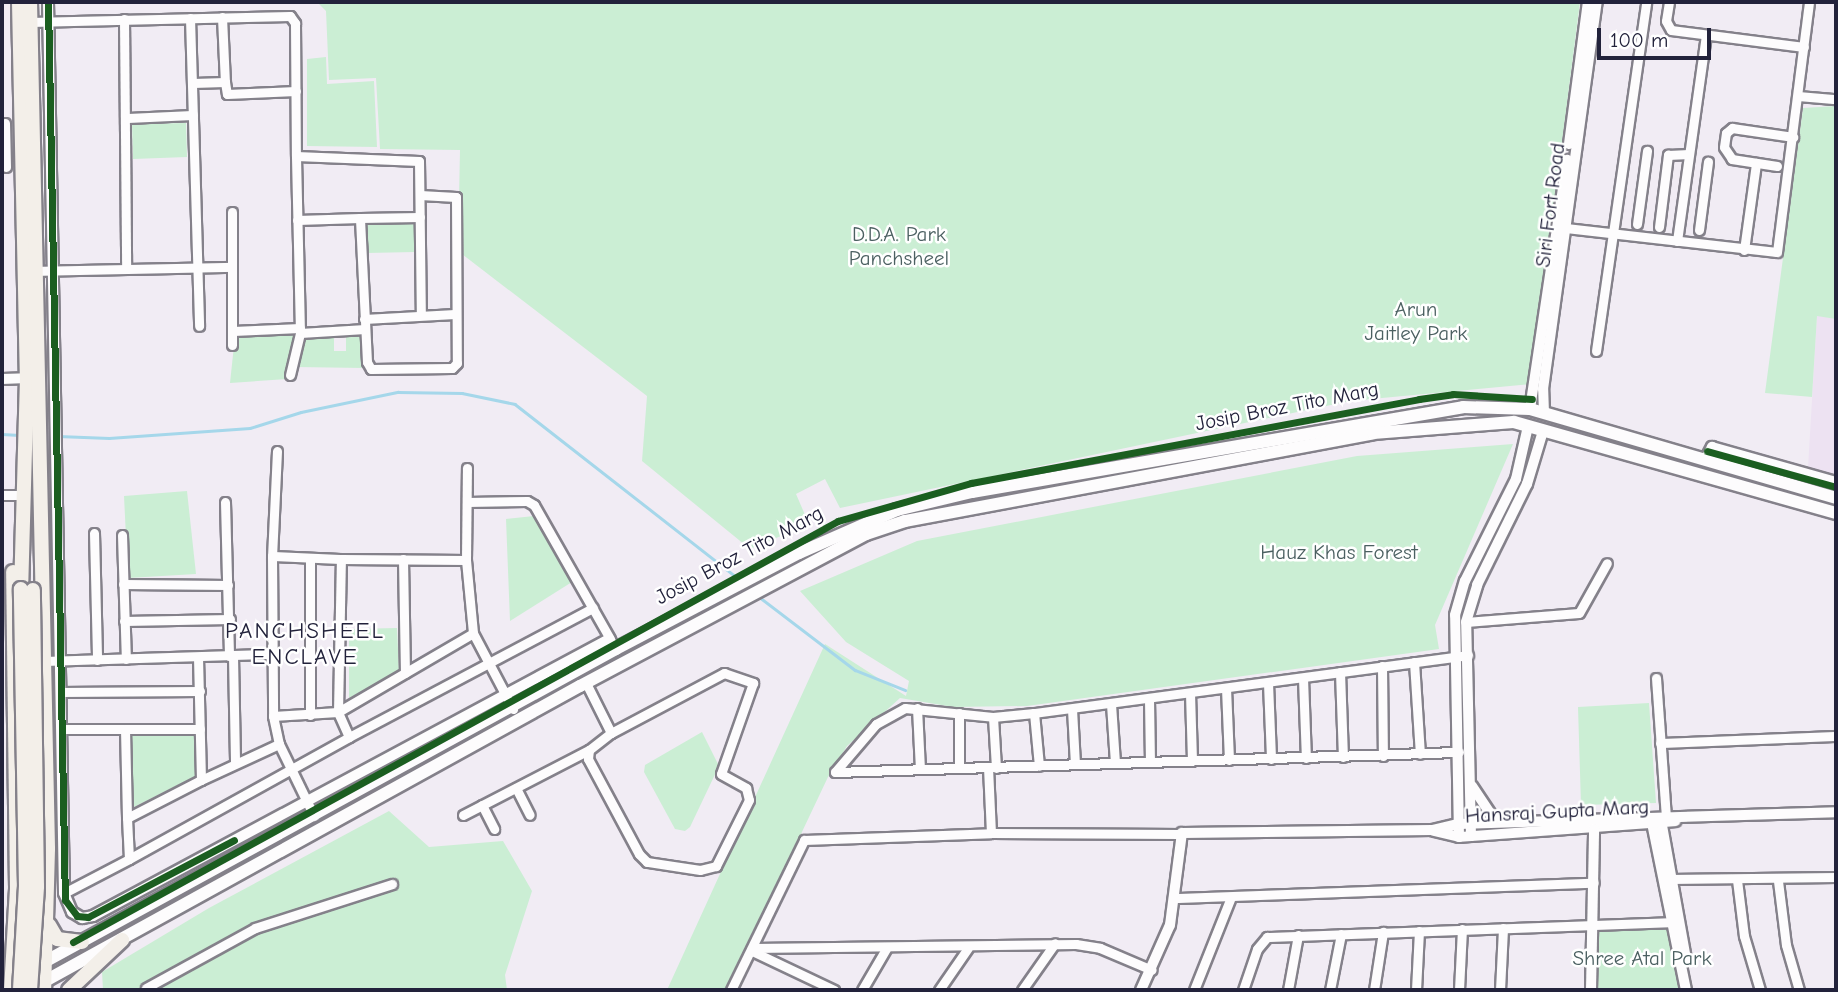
<!DOCTYPE html>
<style>
body{margin:0}
#map{position:relative;width:1838px;height:992px;overflow:hidden;background:#f1ecf4;font-family:"Comic Neue",sans-serif}
div>[style]{position:absolute}
[style*='--x']{left:calc(var(--x)*1px);top:calc(var(--y)*1px);width:calc(var(--w)*1px);rotate:calc(var(--a)*1deg)}
.built>*{inset:0;background:#ede2f2}
.green>*{inset:0;background:#cbeed4}
.stream>*{height:2.5px;margin:-1.25px;padding:0 1.25px;transform-origin:1.25px;border-radius:1.25px;background:#a5d7ea}
.roads{filter:drop-shadow(2px 0 #84818a) drop-shadow(-2px 0 #84818a) drop-shadow(0 2px #84818a) drop-shadow(0 -2px #84818a)}
.minor>*{height:9px;margin:-4.5px;padding:0 4.5px;transform-origin:4.5px;border-radius:4.5px;background:#fdfcfd}
.tertiary>*{height:10px;margin:-5px;padding:0 5px;transform-origin:5px;border-radius:5px;background:#fdfcfd}
.secondary>*{height:12px;margin:-6px;padding:0 6px;transform-origin:6px;border-radius:6px;background:#fdfcfd}
.primary>*{height:14px;margin:-7px;padding:0 7px;transform-origin:7px;border-radius:7px;background:#f3efe9}
.bridges{filter:drop-shadow(2px 0 #84818a) drop-shadow(-2px 0 #84818a) drop-shadow(0 2px #84818a) drop-shadow(0 -2px #84818a)}
.primary-bridge>*{height:14px;margin:-7px;padding:0 7px;transform-origin:7px;border-radius:7px;background:#f3efe9}
.cycleway>*{height:7px;margin:-3.5px;padding:0 3.5px;transform-origin:3.5px;border-radius:3.5px;background:#1b5e20}
span{translate:-50% -50%;white-space:nowrap;text-align:center;line-height:1.15;-webkit-text-stroke:5px #fff;paint-order:stroke}
.street-label{font-size:21px;color:#22223b}
.park-label{font-size:21px;color:#4b6061}
.neighbourhood-label{font-size:23px;color:#22223b;letter-spacing:2px}
.frame{position:absolute;inset:0;border:4px solid #22223b;pointer-events:none}
.scale{position:absolute;left:1597px;top:28px;width:114px;height:32px;box-sizing:border-box;border:4px solid #22223b;border-top:0;padding-left:9px;font-size:21px;line-height:24px;white-space:nowrap;color:#22223b;-webkit-text-stroke:5px #fff;paint-order:stroke}
</style>
<div id="map">
<div class="built">
<i style="clip-path:polygon(1817px 315px,1836px 319px,1836px 475px,1808px 468px)"></i>
</div>
<div class="green">
<i style="clip-path:polygon(317px 2px,1580px 2px,1531px 384px,1350px 401px,840px 508px,825px 479px,796px 494px,809px 524px,750px 549px,642px 461px,647px 396px,458px 251px,460px 150px,380px 149px,376px 78px,329px 80px,326px 11px)"></i>
<i style="clip-path:polygon(326px 57px,327px 84px,374px 81px,377px 147px,307px 146px,307px 59px)"></i>
<i style="clip-path:polygon(1836px 106px,1836px 319px,1817px 316px,1812px 397px,1765px 393px,1803px 108px)"></i>
<i style="clip-path:polygon(186px 123px,187px 157px,133px 159px,132px 124px)"></i>
<i style="clip-path:polygon(366px 222px,415px 222px,415px 252px,367px 253px)"></i>
<i style="clip-path:polygon(296px 333px,287px 379px,230px 383px,235px 336px)"></i>
<i style="clip-path:polygon(363px 335px,364px 368px,296px 367px,303px 338px,334px 336px,334px 351px,346px 351px,346px 336px)"></i>
<i style="clip-path:polygon(1513px 444px,1435px 625px,1439px 649px,1027px 706px,953px 707px,900px 698px,847px 746px,828px 777px,727px 990px,667px 990px,825px 644px,906px 696px,909px 681px,846px 642px,800px 591px,917px 541px,1357px 456px)"></i>
<i style="clip-path:polygon(187px 491px,196px 574px,128px 578px,124px 496px)"></i>
<i style="clip-path:polygon(534px 516px,572px 582px,510px 621px,506px 519px)"></i>
<i style="clip-path:polygon(397px 628px,399px 671px,349px 698px,349px 629px)"></i>
<i style="clip-path:polygon(1649px 703px,1656px 803px,1581px 805px,1578px 707px)"></i>
<i style="clip-path:polygon(702px 732px,719px 766px,690px 827px,685px 831px,675px 829px,644px 772px,645px 765px)"></i>
<i style="clip-path:polygon(194px 735px,196px 776px,130px 809px,130px 736px)"></i>
<i style="clip-path:polygon(389px 811px,429px 847px,503px 841px,532px 891px,505px 975px,507px 990px,103px 990px,102px 972px,209px 908px)"></i>
<i style="clip-path:polygon(1670px 924px,1684px 990px,1591px 990px,1598px 928px)"></i>
</div>
<div class="stream">
<i style="--x:2;--y:434;--w:17;--a:3"></i>
<i style="--x:58;--y:436;--w:51;--a:2.2"></i>
<i style="--x:109;--y:438;--w:141;--a:-4.1"></i>
<i style="--x:250;--y:428;--w:53;--a:-17.4"></i>
<i style="--x:301;--y:412;--w:99;--a:-11.7"></i>
<i style="--x:398;--y:392;--w:64;--a:0.9"></i>
<i style="--x:462;--y:393;--w:54;--a:11.7"></i>
<i style="--x:515;--y:404;--w:286;--a:38"></i>
<i style="--x:758;--y:596;--w:122;--a:37.3"></i>
<i style="--x:855;--y:670;--w:54;--a:21.8"></i>
</div>
<div class="roads">
<div class="minor">
<i style="--x:1669;--y:2;--w:19;--a:99"></i>
<i style="--x:1666;--y:21;--w:10;--a:61"></i>
<i style="--x:1671;--y:30;--w:134;--a:7.3"></i>
<i style="--x:222;--y:17;--w:65;--a:87.4"></i>
<i style="--x:190;--y:18;--w:308;--a:88.3"></i>
<i style="--x:124;--y:19;--w:250;--a:89.5"></i>
<i style="--x:30;--y:22;--w:260;--a:-1.3"></i>
<i style="--x:290;--y:16;--w:9;--a:54"></i>
<i style="--x:295;--y:23;--w:133;--a:89.6"></i>
<i style="--x:193;--y:83;--w:32;--a:-2"></i>
<i style="--x:225;--y:82;--w:12;--a:81"></i>
<i style="--x:227;--y:94;--w:69;--a:-2.5"></i>
<i style="--x:1798;--y:96;--w:38;--a:5"></i>
<i style="--x:127;--y:118;--w:66;--a:-2.6"></i>
<i style="--x:5;--y:123;--w:44;--a:88.7"></i>
<i style="--x:1777;--y:166;--w:46;--a:-171.2"></i>
<i style="--x:1732;--y:159;--w:14;--a:-124"></i>
<i style="--x:1724;--y:147;--w:14;--a:-82"></i>
<i style="--x:1726;--y:133;--w:8;--a:-40"></i>
<i style="--x:1732;--y:128;--w:62;--a:8.4"></i>
<i style="--x:420;--y:195;--w:36;--a:3"></i>
<i style="--x:456;--y:197;--w:166;--a:89.7"></i>
<i style="--x:457;--y:363;--w:7;--a:135"></i>
<i style="--x:452;--y:368;--w:81;--a:179.3"></i>
<i style="--x:371;--y:369;--w:8;--a:-120"></i>
<i style="--x:367;--y:362;--w:144;--a:-92.8"></i>
<i style="--x:360;--y:218;--w:60;--a:-1"></i>
<i style="--x:297;--y:220;--w:63;--a:-1.8"></i>
<i style="--x:1637;--y:224;--w:74;--a:-82.2"></i>
<i style="--x:1659;--y:227;--w:73;--a:-82.9"></i>
<i style="--x:1668;--y:155;--w:21;--a:-3"></i>
<i style="--x:1566;--y:228;--w:212;--a:6.5"></i>
<i style="--x:1777;--y:252;--w:252;--a:-82.7"></i>
<i style="--x:1699;--y:230;--w:69;--a:-82.5"></i>
<i style="--x:1677;--y:241;--w:208;--a:-82"></i>
<i style="--x:1744;--y:250;--w:88;--a:-82.1"></i>
<i style="--x:35;--y:271;--w:197;--a:-1.2"></i>
<i style="--x:364;--y:319;--w:91;--a:-3.1"></i>
<i style="--x:365;--y:329;--w:65;--a:176.5"></i>
<i style="--x:300;--y:333;--w:177;--a:-91.3"></i>
<i style="--x:296;--y:156;--w:123;--a:2.3"></i>
<i style="--x:419;--y:161;--w:154;--a:89.3"></i>
<i style="--x:233;--y:331;--w:67;--a:-2.6"></i>
<i style="--x:232;--y:345;--w:133;--a:-90"></i>
<i style="--x:1596;--y:351;--w:353;--a:-81.8"></i>
<i style="--x:290;--y:375;--w:43;--a:-76.6"></i>
<i style="--x:277;--y:451;--w:105;--a:92.7"></i>
<i style="--x:272;--y:556;--w:160;--a:89.6"></i>
<i style="--x:273;--y:716;--w:29;--a:78"></i>
<i style="--x:279;--y:744;--w:80;--a:64.1"></i>
<i style="--x:2;--y:495;--w:23;--a:0"></i>
<i style="--x:225;--y:502;--w:154;--a:88.5"></i>
<i style="--x:467;--y:502;--w:60;--a:-1"></i>
<i style="--x:527;--y:501;--w:8;--a:30"></i>
<i style="--x:534;--y:505;--w:154;--a:60.4"></i>
<i style="--x:94;--y:533;--w:127;--a:88.6"></i>
<i style="--x:122;--y:535;--w:124;--a:88.2"></i>
<i style="--x:341;--y:559;--w:125;--a:0.5"></i>
<i style="--x:466;--y:560;--w:73;--a:84.5"></i>
<i style="--x:403;--y:559;--w:114;--a:89"></i>
<i style="--x:466;--y:560;--w:92;--a:-89.4"></i>
<i style="--x:123;--y:584;--w:105;--a:0.5"></i>
<i style="--x:124;--y:621;--w:106;--a:-1.1"></i>
<i style="--x:1466;--y:622;--w:113;--a:-4.6"></i>
<i style="--x:1579;--y:613;--w:57;--a:-60.8"></i>
<i style="--x:233;--y:656;--w:107;--a:88.9"></i>
<i style="--x:198;--y:657;--w:123;--a:88.6"></i>
<i style="--x:201;--y:780;--w:86;--a:-24.8"></i>
<i style="--x:44;--y:661;--w:229;--a:-1.8"></i>
<i style="--x:1414;--y:662;--w:92;--a:86.3"></i>
<i style="--x:1382;--y:666;--w:90;--a:89.4"></i>
<i style="--x:1340;--y:672;--w:85;--a:88"></i>
<i style="--x:1303;--y:678;--w:80;--a:87.9"></i>
<i style="--x:1656;--y:678;--w:139;--a:85.9"></i>
<i style="--x:586;--y:683;--w:56;--a:63.4"></i>
<i style="--x:611;--y:733;--w:128;--a:-28"></i>
<i style="--x:724;--y:673;--w:31;--a:19"></i>
<i style="--x:753;--y:683;--w:96;--a:109.4"></i>
<i style="--x:721;--y:774;--w:29;--a:29"></i>
<i style="--x:746;--y:788;--w:12;--a:76"></i>
<i style="--x:749;--y:800;--w:74;--a:116.6"></i>
<i style="--x:716;--y:866;--w:16;--a:166"></i>
<i style="--x:700;--y:870;--w:54;--a:-171.4"></i>
<i style="--x:647;--y:862;--w:11;--a:-135"></i>
<i style="--x:639;--y:854;--w:108;--a:-118.2"></i>
<i style="--x:588;--y:759;--w:9;--a:-84"></i>
<i style="--x:589;--y:750;--w:28;--a:-38"></i>
<i style="--x:1268;--y:683;--w:76;--a:87.7"></i>
<i style="--x:1226;--y:688;--w:72;--a:87.6"></i>
<i style="--x:60;--y:692;--w:140;--a:-0.4"></i>
<i style="--x:1190;--y:693;--w:68;--a:88.3"></i>
<i style="--x:1149;--y:699;--w:63;--a:89.1"></i>
<i style="--x:1111;--y:704;--w:59;--a:86.1"></i>
<i style="--x:917;--y:708;--w:61;--a:87.2"></i>
<i style="--x:1072;--y:709;--w:55;--a:86.9"></i>
<i style="--x:1034;--y:713;--w:53;--a:84.6"></i>
<i style="--x:310;--y:715;--w:157;--a:-90"></i>
<i style="--x:273;--y:716;--w:65;--a:-3.5"></i>
<i style="--x:338;--y:712;--w:156;--a:-30.3"></i>
<i style="--x:473;--y:633;--w:86;--a:62.2"></i>
<i style="--x:993;--y:717;--w:51;--a:86.6"></i>
<i style="--x:61;--y:729;--w:64;--a:0"></i>
<i style="--x:125;--y:729;--w:89;--a:88.7"></i>
<i style="--x:127;--y:818;--w:83;--a:-27.2"></i>
<i style="--x:125;--y:729;--w:75;--a:0"></i>
<i style="--x:349;--y:737;--w:276;--a:-27.9"></i>
<i style="--x:1660;--y:743;--w:176;--a:-2.3"></i>
<i style="--x:959;--y:767;--w:54;--a:-90"></i>
<i style="--x:988;--y:767;--w:66;--a:87.4"></i>
<i style="--x:835;--y:772;--w:63;--a:-49.5"></i>
<i style="--x:876;--y:724;--w:33;--a:-29"></i>
<i style="--x:905;--y:708;--w:88;--a:5.8"></i>
<i style="--x:993;--y:717;--w:41;--a:-5.6"></i>
<i style="--x:1034;--y:713;--w:438;--a:-7.6"></i>
<i style="--x:835;--y:772;--w:624;--a:-1.84"></i>
<i style="--x:516;--y:788;--w:30;--a:63"></i>
<i style="--x:482;--y:805;--w:27;--a:63"></i>
<i style="--x:463;--y:815;--w:142;--a:-27.3"></i>
<i style="--x:129;--y:859;--w:252;--a:-29"></i>
<i style="--x:349;--y:737;--w:27;--a:-114"></i>
<i style="--x:338;--y:712;--w:153;--a:-88.9"></i>
<i style="--x:341;--y:559;--w:69;--a:-177.5"></i>
<i style="--x:1669;--y:879;--w:167;--a:-0.7"></i>
<i style="--x:1737;--y:880;--w:56;--a:82.9"></i>
<i style="--x:1744;--y:936;--w:56;--a:73.5"></i>
<i style="--x:1778;--y:881;--w:64;--a:82.9"></i>
<i style="--x:1786;--y:945;--w:47;--a:73.9"></i>
<i style="--x:64;--y:893;--w:73;--a:-27.6"></i>
<i style="--x:129;--y:859;--w:41;--a:-92.8"></i>
<i style="--x:1176;--y:898;--w:418;--a:-2.1"></i>
<i style="--x:753;--y:948;--w:323;--a:-0.7"></i>
<i style="--x:1076;--y:944;--w:24;--a:9"></i>
<i style="--x:1100;--y:948;--w:56;--a:22.9"></i>
<i style="--x:752;--y:951;--w:91;--a:25.4"></i>
<i style="--x:146;--y:988;--w:124;--a:-28.8"></i>
<i style="--x:255;--y:928;--w:144;--a:-17.8"></i>
<i style="--x:731;--y:990;--w:167;--a:-64"></i>
<i style="--x:804;--y:840;--w:187;--a:-2.1"></i>
<i style="--x:991;--y:833;--w:189;--a:0.3"></i>
<i style="--x:862;--y:990;--w:48;--a:-59.7"></i>
<i style="--x:939;--y:990;--w:51;--a:-55.4"></i>
<i style="--x:1022;--y:990;--w:57;--a:-54.9"></i>
<i style="--x:1194;--y:990;--w:100;--a:-68.3"></i>
<i style="--x:1243;--y:990;--w:43;--a:-71.1"></i>
<i style="--x:1257;--y:949;--w:16;--a:-50"></i>
<i style="--x:1267;--y:937;--w:411;--a:-2.1"></i>
<i style="--x:1288;--y:990;--w:56;--a:-79.7"></i>
<i style="--x:1330;--y:990;--w:57;--a:-78.9"></i>
<i style="--x:1374;--y:990;--w:59;--a:-81.2"></i>
<i style="--x:1416;--y:990;--w:59;--a:-87.1"></i>
<i style="--x:1459;--y:990;--w:61;--a:-87.2"></i>
<i style="--x:1500;--y:990;--w:62;--a:-87.2"></i>
</div>
<div class="tertiary">
<i style="--x:48;--y:2;--w:891;--a:88.97"></i>
<i style="--x:64;--y:893;--w:21;--a:67"></i>
<i style="--x:72;--y:912;--w:12;--a:31"></i>
<i style="--x:82;--y:918;--w:11;--a:-10"></i>
<i style="--x:93;--y:916;--w:586;--a:-28.23"></i>
<i style="--x:609;--y:639;--w:12;--a:55"></i>
<i style="--x:1569;--y:144;--w:143;--a:-82.4"></i>
<i style="--x:2;--y:379;--w:25;--a:-2"></i>
<i style="--x:1530;--y:409;--w:252;--a:-81.5"></i>
<i style="--x:1544;--y:413;--w:24;--a:-92"></i>
<i style="--x:1543;--y:389;--w:391;--a:-82.1"></i>
<i style="--x:1705;--y:460;--w:15;--a:-62"></i>
<i style="--x:1712;--y:447;--w:129;--a:15.8"></i>
<i style="--x:1472;--y:786;--w:43;--a:56.3"></i>
<i style="--x:1651;--y:818;--w:176;--a:78.5"></i>
<i style="--x:1661;--y:820;--w:141;--a:79.8"></i>
<i style="--x:1434;--y:831;--w:26;--a:13"></i>
<i style="--x:1459;--y:837;--w:217;--a:-4.2"></i>
<i style="--x:1471;--y:836;--w:214;--a:-91.3"></i>
<i style="--x:1466;--y:622;--w:39;--a:-73"></i>
<i style="--x:1477;--y:585;--w:113;--a:-63.7"></i>
<i style="--x:1527;--y:484;--w:55;--a:-73.2"></i>
<i style="--x:1459;--y:837;--w:222;--a:-91"></i>
<i style="--x:1455;--y:615;--w:35;--a:-74"></i>
<i style="--x:1465;--y:581;--w:114;--a:-63.4"></i>
<i style="--x:1516;--y:479;--w:54;--a:-77.2"></i>
<i style="--x:1141;--y:990;--w:71;--a:-66"></i>
<i style="--x:1170;--y:925;--w:93;--a:-82.6"></i>
<i style="--x:1182;--y:833;--w:250;--a:-0.7"></i>
<i style="--x:1432;--y:830;--w:28;--a:-13"></i>
<i style="--x:1459;--y:824;--w:377;--a:-1.8"></i>
<i style="--x:1591;--y:990;--w:161;--a:-88.9"></i>
</div>
<div class="secondary">
<i style="--x:37;--y:966;--w:660;--a:-28.7"></i>
<i style="--x:616;--y:649;--w:207;--a:-27.7"></i>
<i style="--x:799;--y:553;--w:107;--a:-23.7"></i>
<i style="--x:897;--y:510;--w:77;--a:-13.5"></i>
<i style="--x:972;--y:492;--w:498;--a:-9.8"></i>
<i style="--x:1463;--y:407;--w:67;--a:1.7"></i>
<i style="--x:1530;--y:409;--w:319;--a:16.2"></i>
<i style="--x:36;--y:986;--w:621;--a:-28.88"></i>
<i style="--x:580;--y:686;--w:324;--a:-28"></i>
<i style="--x:866;--y:534;--w:41;--a:-18.4"></i>
<i style="--x:905;--y:521;--w:476;--a:-10.6"></i>
<i style="--x:1373;--y:433;--w:141;--a:-4.5"></i>
<i style="--x:1514;--y:422;--w:335;--a:15.8"></i>
</div>
<div class="primary">
<i style="--x:19;--y:2;--w:376;--a:88.8"></i>
<i style="--x:27;--y:378;--w:211;--a:91.6"></i>
<i style="--x:30;--y:2;--w:847;--a:88.78"></i>
<i style="--x:48;--y:849;--w:141;--a:91.6"></i>
<i style="--x:49;--y:925;--w:16;--a:60"></i>
<i style="--x:57;--y:939;--w:25;--a:7"></i>
<i style="--x:11;--y:990;--w:102;--a:-86.6"></i>
<i style="--x:17;--y:888;--w:316;--a:-90.7"></i>
<i style="--x:69;--y:990;--w:73;--a:-43.3"></i>
</div>
</div>
<div class="bridges">
<div class="primary-bridge">
<i style="--x:20;--y:990;--w:104;--a:-86.7"></i>
<i style="--x:26;--y:886;--w:297;--a:-91"></i>
<i style="--x:30;--y:990;--w:104;--a:-86.1"></i>
<i style="--x:37;--y:886;--w:296;--a:-90.8"></i>
</div>
</div>
<div class="cycleway">
<i style="--x:48;--y:2;--w:898;--a:88.92"></i>
<i style="--x:65;--y:900;--w:20;--a:53"></i>
<i style="--x:77;--y:916;--w:11;--a:5"></i>
<i style="--x:88;--y:917;--w:165;--a:-27.8"></i>
<i style="--x:1707;--y:451;--w:134;--a:15.6"></i>
<i style="--x:73;--y:942;--w:873;--a:-28.83"></i>
<i style="--x:838;--y:521;--w:138;--a:-15.9"></i>
<i style="--x:971;--y:483;--w:456;--a:-10.6"></i>
<i style="--x:1419;--y:399;--w:34;--a:-8"></i>
<i style="--x:1453;--y:394;--w:79;--a:3.6"></i>
</div>
<div class="street-label">
<span style="left:1550px;top:205px;rotate:-83deg">Siri Fort Road</span>
<span style="left:1287px;top:406px;rotate:-11deg">Josip Broz Tito Marg</span>
<span style="left:739px;top:555px;rotate:-28deg">Josip Broz Tito Marg</span>
<span style="left:1557px;top:811px;rotate:-3deg">Hansraj Gupta Marg</span>
</div>
<div class="park-label">
<span style="left:899px;top:246px">D.D.A. Park<br>Panchsheel</span>
<span style="left:1416px;top:321px">Arun<br>Jaitley Park</span>
<span style="left:1339px;top:552px">Hauz Khas Forest</span>
<span style="left:1642px;top:958px">Shree Atal Park</span>
</div>
<div class="neighbourhood-label">
<span style="left:305px;top:644px">PANCHSHEEL<br>ENCLAVE</span>
</div>
<div class="frame"></div>
<div class="scale">100 m</div>
</div>
